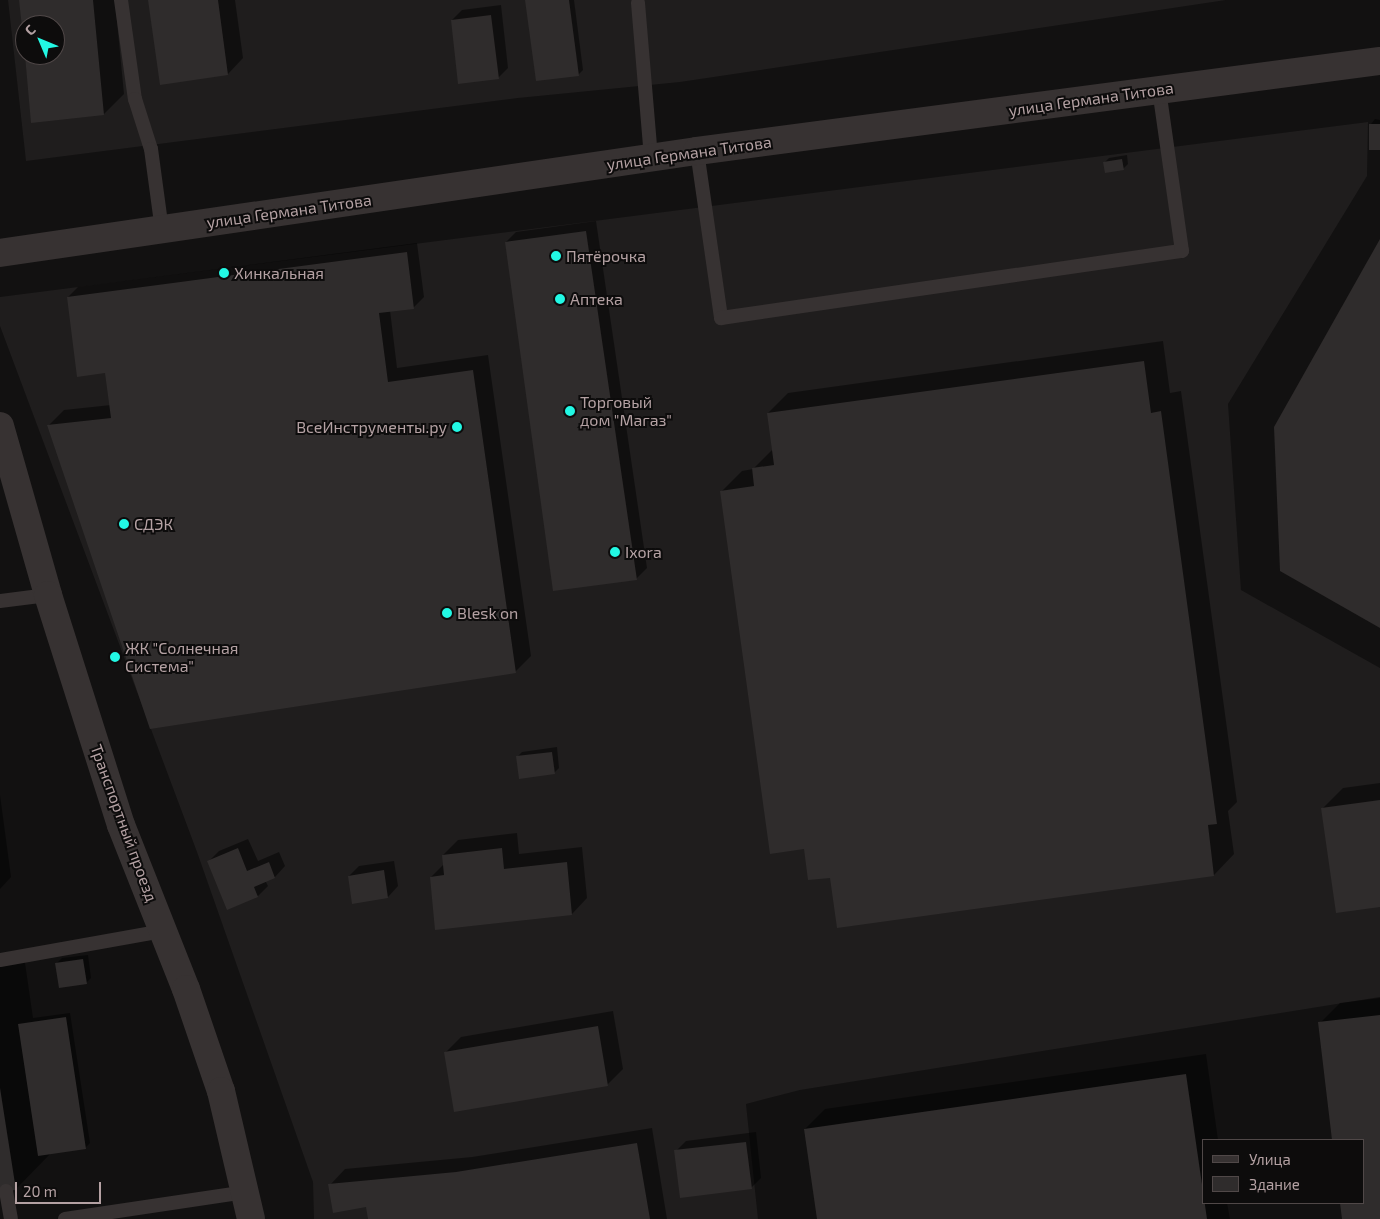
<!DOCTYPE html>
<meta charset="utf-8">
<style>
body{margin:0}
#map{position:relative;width:1380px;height:1219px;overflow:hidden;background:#121111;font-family:"Exo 2",sans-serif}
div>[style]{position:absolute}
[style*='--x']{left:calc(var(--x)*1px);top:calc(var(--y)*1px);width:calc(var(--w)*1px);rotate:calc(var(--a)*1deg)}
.built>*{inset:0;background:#1f1d1d}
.shadow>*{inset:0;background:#0007}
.building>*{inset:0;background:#2f2c2c}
.lane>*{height:14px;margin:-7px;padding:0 7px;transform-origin:7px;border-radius:7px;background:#373232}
.street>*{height:28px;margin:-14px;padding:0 14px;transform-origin:14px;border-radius:14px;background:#373232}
.dots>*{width:14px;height:14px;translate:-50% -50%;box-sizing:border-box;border:2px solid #0d0c0c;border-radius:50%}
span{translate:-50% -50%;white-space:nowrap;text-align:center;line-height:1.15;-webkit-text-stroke:4px #0d0c0c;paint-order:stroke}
.street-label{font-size:16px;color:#b4a1a3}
.poi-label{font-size:16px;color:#b4a1a3}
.left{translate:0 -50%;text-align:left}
.right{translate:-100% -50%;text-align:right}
.legend{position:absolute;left:1202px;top:1139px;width:162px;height:65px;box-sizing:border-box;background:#0d0c0c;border:1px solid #504848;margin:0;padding:6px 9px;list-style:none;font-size:15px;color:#b4a1a3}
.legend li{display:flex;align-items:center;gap:10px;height:25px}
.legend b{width:25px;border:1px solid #504848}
.north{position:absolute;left:15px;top:15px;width:50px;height:50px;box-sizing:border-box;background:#0d0c0c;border:1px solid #504848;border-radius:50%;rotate:315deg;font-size:14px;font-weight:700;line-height:20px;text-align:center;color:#b4a1a3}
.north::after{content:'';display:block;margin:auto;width:18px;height:22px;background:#22f8e4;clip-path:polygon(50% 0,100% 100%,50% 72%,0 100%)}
.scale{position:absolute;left:15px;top:1182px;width:86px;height:22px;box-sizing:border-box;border:2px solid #b4a1a3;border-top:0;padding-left:6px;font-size:15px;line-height:18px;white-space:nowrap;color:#b4a1a3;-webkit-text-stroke:4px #0d0c0c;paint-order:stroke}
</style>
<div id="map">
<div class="built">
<i style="clip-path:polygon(evenodd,8px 0,1226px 0,680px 82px,518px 98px,26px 161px,8px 0,25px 25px,55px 25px,55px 55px,25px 55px,25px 25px)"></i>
<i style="clip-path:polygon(1368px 122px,1367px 176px,1228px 404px,1241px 590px,1380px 668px,1380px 997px,800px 1090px,746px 1104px,758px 1219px,314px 1219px,313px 1182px,197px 852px,0 326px,0 297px)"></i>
</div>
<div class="shadow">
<i style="clip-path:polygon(20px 0,115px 0,124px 94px,104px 114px,26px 55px,55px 55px,55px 25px,25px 25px,25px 46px)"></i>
<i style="clip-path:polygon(150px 0,235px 0,243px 58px,228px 74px)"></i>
<i style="clip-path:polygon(527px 0,574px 0,583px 70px,578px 75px)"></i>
<i style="clip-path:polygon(501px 5px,508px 68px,498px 78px,452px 20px,462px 10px)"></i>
<i style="clip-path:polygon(1375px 119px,1380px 120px,1380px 149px,1371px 124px)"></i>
<i style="clip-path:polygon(1127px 155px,1128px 164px,1123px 169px,1104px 163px,1109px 158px)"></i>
<i style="clip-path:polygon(596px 221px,647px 568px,636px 579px,506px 242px,516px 232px)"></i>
<i style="clip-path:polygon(417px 243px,424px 297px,414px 307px,390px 310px,397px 368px,488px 355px,531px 656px,515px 672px,49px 425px,64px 410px,111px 405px,107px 372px,68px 297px,78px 287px)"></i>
<i style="clip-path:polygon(1163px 341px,1170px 393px,1181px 391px,1237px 802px,1228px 811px,1234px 854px,1214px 875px,831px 876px,805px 848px,722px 491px,742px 471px,753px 469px,773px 449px,768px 413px,788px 393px)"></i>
<i style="clip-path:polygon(557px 747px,559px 768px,554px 773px,517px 757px,522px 752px)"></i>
<i style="clip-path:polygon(1380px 783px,1380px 906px,1323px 808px,1343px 788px)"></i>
<i style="clip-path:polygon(0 795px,11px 877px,0 889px)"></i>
<i style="clip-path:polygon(517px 833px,519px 854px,582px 847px,587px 898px,572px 914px,431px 877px,444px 864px,443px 855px,458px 840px)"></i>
<i style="clip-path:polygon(248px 839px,258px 861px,279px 852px,285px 866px,275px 877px,265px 880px,268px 886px,258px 896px,209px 861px,219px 851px)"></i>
<i style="clip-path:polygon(394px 861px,398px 886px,388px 897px,349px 876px,359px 866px)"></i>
<i style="clip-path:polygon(88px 955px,91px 978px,86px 983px,57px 963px,62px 958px)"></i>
<i style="clip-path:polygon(24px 956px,33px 1018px,70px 1013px,90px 1143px,85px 1148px,51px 1153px,16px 1189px,0 1191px,0 960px)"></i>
<i style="clip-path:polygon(1380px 998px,1380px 1219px,1343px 1219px,1341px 1203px,1364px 1203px,1364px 1140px,1334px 1140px,1320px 1023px,1340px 1003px)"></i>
<i style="clip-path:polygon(613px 1011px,623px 1069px,607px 1085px,446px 1052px,461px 1037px)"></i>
<i style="clip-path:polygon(1206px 1054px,1218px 1140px,1204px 1140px,1204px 1203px,1227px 1203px,1230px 1219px,818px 1219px,805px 1129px,825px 1109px)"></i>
<i style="clip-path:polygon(652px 1128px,667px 1219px,369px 1219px,367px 1205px,330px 1185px,345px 1169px,472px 1157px)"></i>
<i style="clip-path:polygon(756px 1132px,761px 1178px,751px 1188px,676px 1151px,686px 1141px)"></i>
</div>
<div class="building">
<i style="clip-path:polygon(19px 0,93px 0,104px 115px,31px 123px,25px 55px,55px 55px,55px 25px,25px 25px,24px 45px)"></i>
<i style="clip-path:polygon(148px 0,218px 0,228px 75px,160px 85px)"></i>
<i style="clip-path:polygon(525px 0,569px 0,579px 76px,536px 81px)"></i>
<i style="clip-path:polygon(491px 15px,499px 79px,458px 84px,451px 20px)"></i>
<i style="clip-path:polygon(1369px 124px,1380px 124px,1380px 150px,1369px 150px)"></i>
<i style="clip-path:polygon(1122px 159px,1124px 170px,1105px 173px,1103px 162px)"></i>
<i style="clip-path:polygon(586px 231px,637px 580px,553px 591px,505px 242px)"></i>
<i style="clip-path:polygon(1380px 239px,1380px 628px,1280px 571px,1274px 427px)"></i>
<i style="clip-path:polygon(407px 252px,414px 309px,379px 313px,388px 382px,473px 370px,516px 673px,150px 729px,47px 425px,111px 418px,105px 373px,77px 377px,67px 297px)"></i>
<i style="clip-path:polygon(1144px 361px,1151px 413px,1161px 411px,1217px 824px,1208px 825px,1214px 876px,837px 928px,830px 878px,808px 880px,804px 849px,770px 854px,720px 491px,754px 486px,752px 468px,774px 465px,767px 413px)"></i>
<i style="clip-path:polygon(552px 752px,555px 774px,519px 779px,516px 756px)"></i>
<i style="clip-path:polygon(1380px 800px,1380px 907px,1336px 913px,1321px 808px)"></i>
<i style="clip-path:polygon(238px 848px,247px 871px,269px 862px,275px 878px,254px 887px,258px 897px,227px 910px,207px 861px)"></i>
<i style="clip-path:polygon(502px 848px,504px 869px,567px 862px,572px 915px,435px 930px,430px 877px,444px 875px,442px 855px)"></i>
<i style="clip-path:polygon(384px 870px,388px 898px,352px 904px,348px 876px)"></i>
<i style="clip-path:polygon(83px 959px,87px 984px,59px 988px,55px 963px)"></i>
<i style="clip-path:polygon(1380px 1015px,1380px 1219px,1342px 1219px,1340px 1203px,1364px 1203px,1364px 1140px,1332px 1140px,1318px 1022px)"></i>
<i style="clip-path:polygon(66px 1017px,86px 1149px,38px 1156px,18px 1024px)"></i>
<i style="clip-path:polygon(598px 1026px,608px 1086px,454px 1112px,444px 1052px)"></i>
<i style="clip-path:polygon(1186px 1074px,1207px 1219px,817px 1219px,804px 1129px)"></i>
<i style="clip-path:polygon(0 1088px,16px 1190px,0 1192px)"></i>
<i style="clip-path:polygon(746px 1142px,752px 1189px,680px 1198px,674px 1150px)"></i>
<i style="clip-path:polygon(637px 1143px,650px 1219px,368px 1219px,366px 1207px,333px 1213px,328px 1184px,456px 1172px)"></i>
</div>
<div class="lane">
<i style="--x:121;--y:0;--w:100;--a:82"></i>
<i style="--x:135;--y:99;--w:52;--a:72.3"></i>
<i style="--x:151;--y:149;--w:82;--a:82.3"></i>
<i style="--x:638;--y:3;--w:156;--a:85.2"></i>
<i style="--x:697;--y:151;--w:169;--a:81.8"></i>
<i style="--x:721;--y:318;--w:466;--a:-8.3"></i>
<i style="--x:1182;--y:251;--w:163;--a:-98.1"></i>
<i style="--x:0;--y:601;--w:48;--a:-7.1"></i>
<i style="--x:0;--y:960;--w:166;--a:-10.1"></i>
<i style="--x:6;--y:1191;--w:28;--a:80"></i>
<i style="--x:65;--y:1219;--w:182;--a:-8.5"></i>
</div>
<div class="street">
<i style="--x:0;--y:253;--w:704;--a:-8.33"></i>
<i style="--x:697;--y:151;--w:689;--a:-7.51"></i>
<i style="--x:0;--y:426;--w:176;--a:74.1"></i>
<i style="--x:48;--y:595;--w:241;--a:72.4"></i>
<i style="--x:121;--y:825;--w:176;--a:68.4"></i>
<i style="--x:186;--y:989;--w:108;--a:71.1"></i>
<i style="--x:221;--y:1091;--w:131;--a:76.8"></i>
</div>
<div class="dots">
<i style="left:556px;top:256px;background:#22f8e4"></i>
<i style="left:224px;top:273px;background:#22f8e4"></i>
<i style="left:560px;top:299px;background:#22f8e4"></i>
<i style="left:570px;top:411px;background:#22f8e4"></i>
<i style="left:457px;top:427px;background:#22f8e4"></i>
<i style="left:124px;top:524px;background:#22f8e4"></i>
<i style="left:615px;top:552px;background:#22f8e4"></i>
<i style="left:447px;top:613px;background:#22f8e4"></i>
<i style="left:115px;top:657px;background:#22f8e4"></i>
</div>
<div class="street-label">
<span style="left:1091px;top:99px;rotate:-8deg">улица Германа Титова</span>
<span style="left:689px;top:153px;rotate:-8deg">улица Германа Титова</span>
<span style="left:289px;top:211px;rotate:-8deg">улица Германа Титова</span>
<span style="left:124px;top:823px;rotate:70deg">Транспортный проезд</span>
</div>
<div class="poi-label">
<span class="left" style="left:566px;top:256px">Пятёрочка</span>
<span class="left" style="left:234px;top:273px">Хинкальная</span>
<span class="left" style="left:570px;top:299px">Аптека</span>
<span class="left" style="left:580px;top:411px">Торговый<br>дом "Магаз"</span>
<span class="right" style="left:447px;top:427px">ВсеИнструменты.ру</span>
<span class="left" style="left:134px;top:524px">СДЭК</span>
<span class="left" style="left:625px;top:552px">Ixora</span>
<span class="left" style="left:457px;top:613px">Blesk on</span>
<span class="left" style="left:125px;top:657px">ЖК "Солнечная<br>Система"</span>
</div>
<ul class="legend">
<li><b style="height:6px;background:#373232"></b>Улица</li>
<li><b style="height:14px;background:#2f2c2c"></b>Здание</li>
</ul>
<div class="north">С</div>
<div class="scale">20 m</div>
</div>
